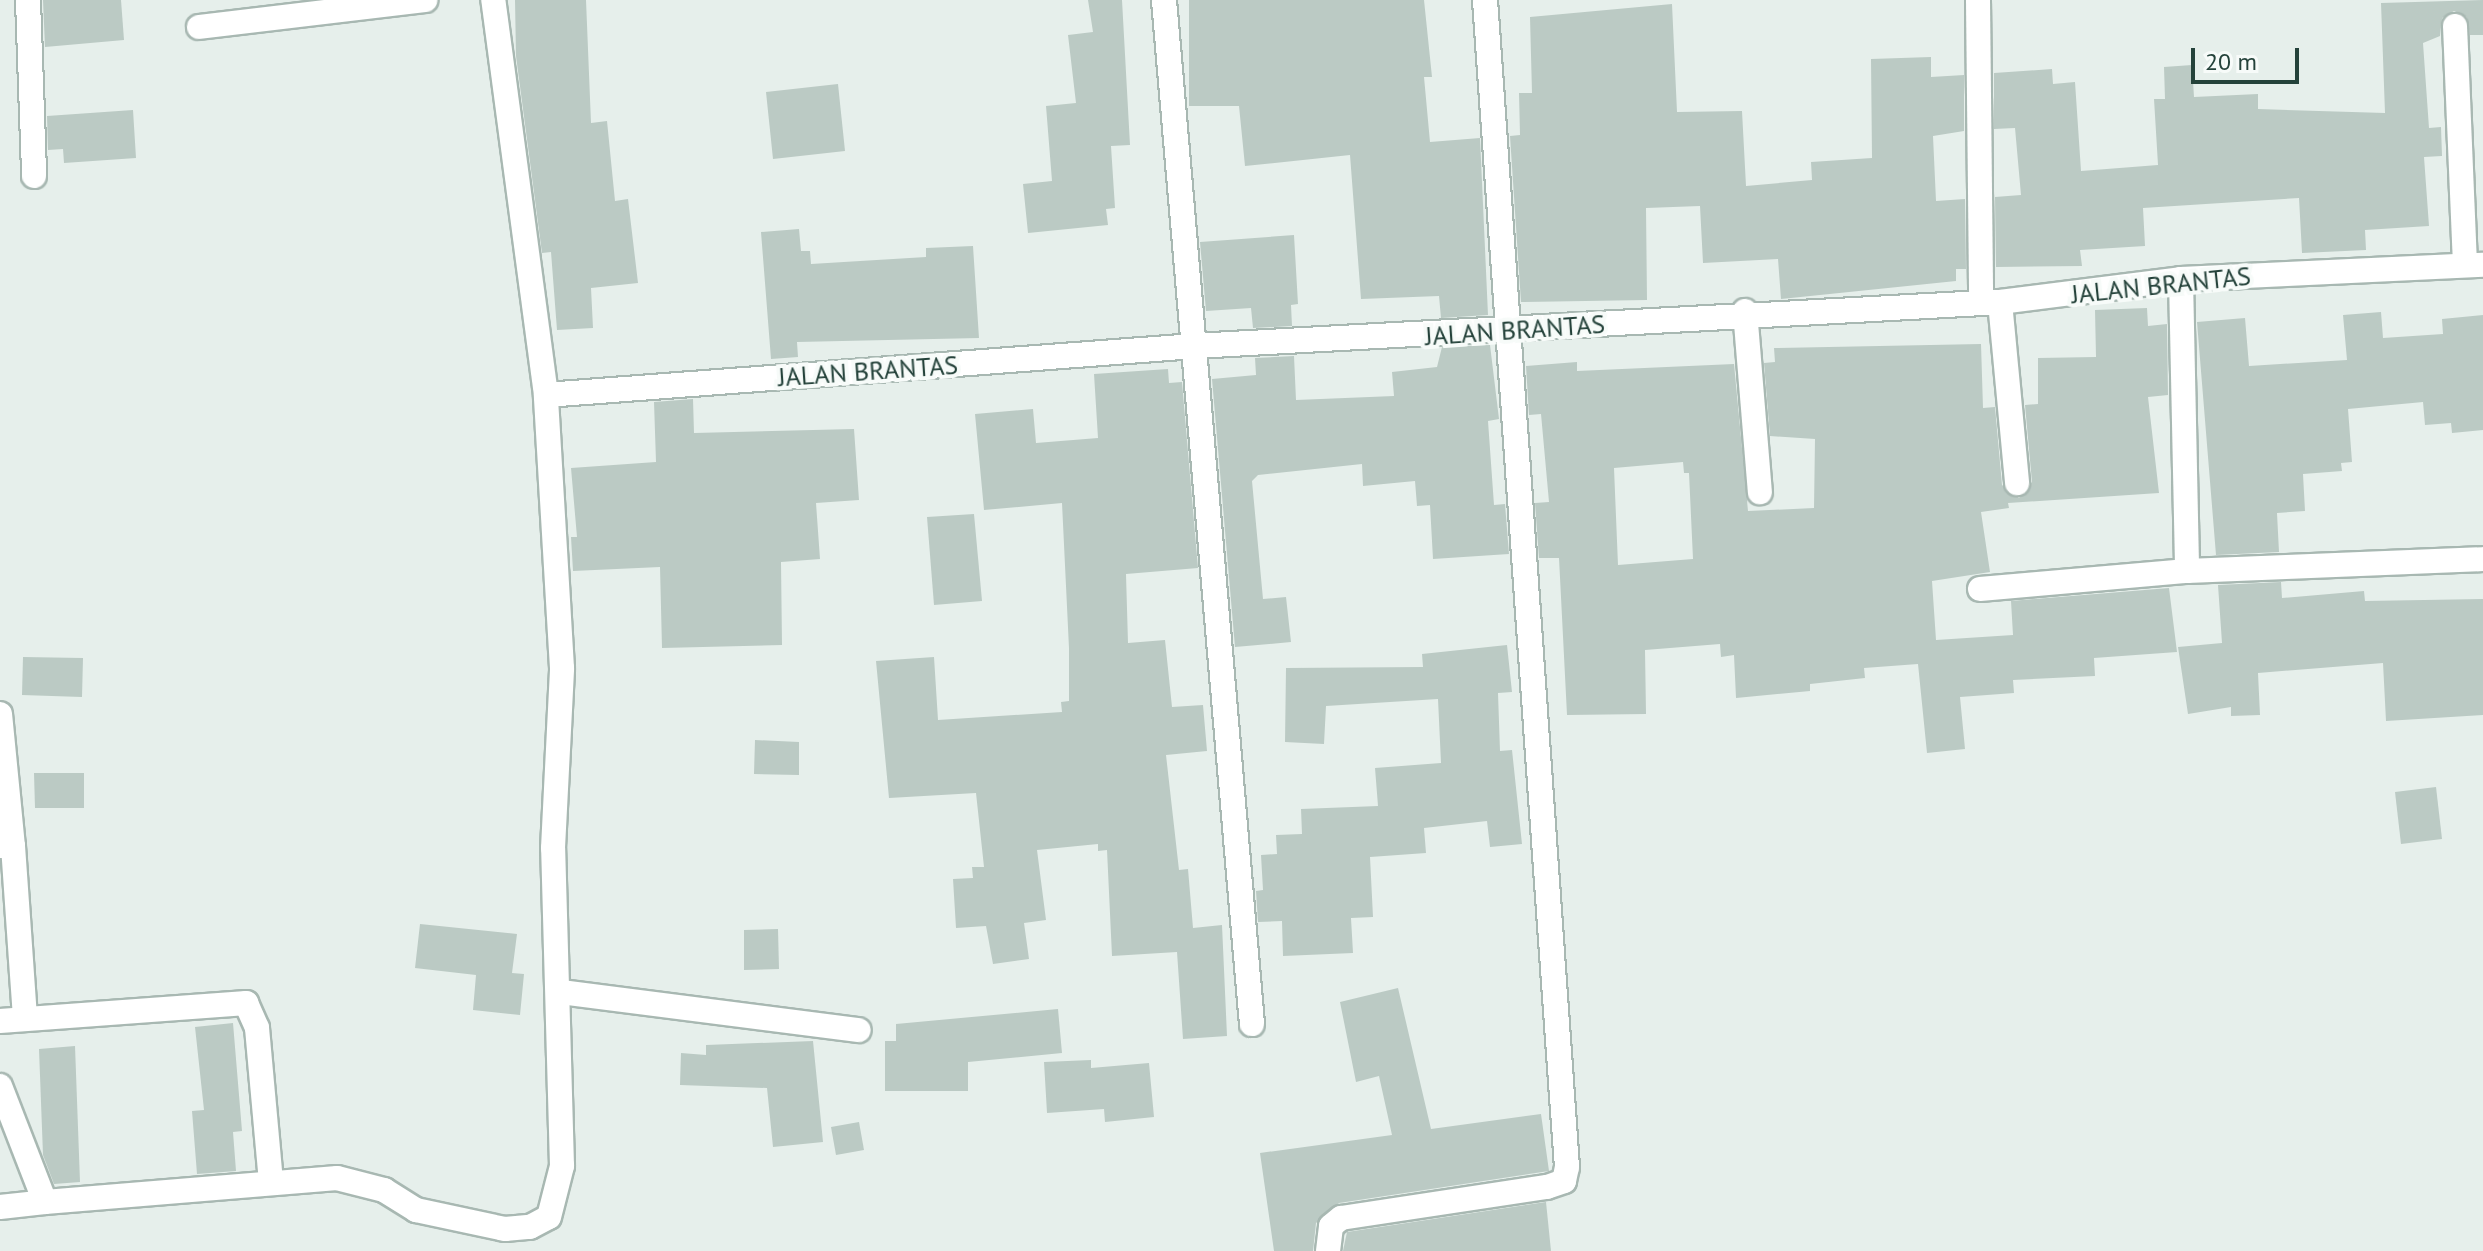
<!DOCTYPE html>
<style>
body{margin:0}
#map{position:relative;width:2483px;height:1251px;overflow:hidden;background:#e6efeb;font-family:"PT Sans",sans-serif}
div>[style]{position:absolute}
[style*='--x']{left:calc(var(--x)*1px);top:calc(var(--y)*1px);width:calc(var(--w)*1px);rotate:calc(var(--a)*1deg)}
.building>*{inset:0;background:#bbcac4}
.roads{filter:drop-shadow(2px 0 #a8b8b2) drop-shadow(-2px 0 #a8b8b2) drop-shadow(0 2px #a8b8b2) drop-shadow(0 -2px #a8b8b2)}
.minor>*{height:24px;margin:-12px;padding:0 12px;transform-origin:12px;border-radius:12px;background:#fff}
span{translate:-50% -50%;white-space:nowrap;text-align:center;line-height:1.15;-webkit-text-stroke:8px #f7fbf9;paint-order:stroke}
.street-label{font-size:26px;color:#24423a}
.scale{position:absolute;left:2191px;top:48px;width:108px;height:36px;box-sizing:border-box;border:4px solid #24423a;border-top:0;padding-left:10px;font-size:24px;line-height:28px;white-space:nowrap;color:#24423a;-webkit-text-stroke:6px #f7fbf9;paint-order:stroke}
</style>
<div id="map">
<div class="building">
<i style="clip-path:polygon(43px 0,121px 0,124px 40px,45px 47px)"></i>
<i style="clip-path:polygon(515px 0,586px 0,591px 123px,607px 121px,615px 201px,628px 199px,638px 283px,591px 288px,593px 328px,557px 330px,551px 252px,542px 253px,516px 56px)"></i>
<i style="clip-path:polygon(1088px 0,1122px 0,1130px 145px,1111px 146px,1115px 208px,1106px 209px,1108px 225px,1028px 233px,1023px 184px,1052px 181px,1046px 106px,1076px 103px,1068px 35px,1093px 32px)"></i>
<i style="clip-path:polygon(1189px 0,1424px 0,1432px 77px,1424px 77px,1430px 142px,1480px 138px,1488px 315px,1441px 318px,1439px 296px,1361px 299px,1350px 155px,1245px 166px,1239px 106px,1189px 106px)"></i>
<i style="clip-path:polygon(2483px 0,2483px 35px,2470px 35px,2467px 17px,2454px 11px,2442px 18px,2440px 36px,2423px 43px,2429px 128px,2441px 127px,2442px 156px,2424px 157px,2429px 226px,2365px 230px,2366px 250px,2302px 253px,2299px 198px,2143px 208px,2145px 246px,2080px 250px,2082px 266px,1996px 267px,1995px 197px,2021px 195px,2015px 128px,1994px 129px,1994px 73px,2052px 69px,2053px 84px,2075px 82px,2081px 171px,2158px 165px,2154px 99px,2165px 99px,2164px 67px,2192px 65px,2194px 97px,2258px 94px,2258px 109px,2385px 113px,2381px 3px)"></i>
<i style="clip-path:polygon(1672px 4px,1677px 112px,1742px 111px,1746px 186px,1812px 180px,1811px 162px,1872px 158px,1871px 59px,1931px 57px,1931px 77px,1964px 75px,1964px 131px,1933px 136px,1936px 201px,1965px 199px,1966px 269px,1956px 269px,1956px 281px,1781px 299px,1778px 259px,1703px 263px,1700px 206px,1646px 208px,1647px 300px,1521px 302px,1510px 136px,1520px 135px,1519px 93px,1532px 93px,1530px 17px)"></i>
<i style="clip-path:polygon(838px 84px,845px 151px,773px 159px,766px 92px)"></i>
<i style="clip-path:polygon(133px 110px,136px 158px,64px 163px,63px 149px,48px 150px,47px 116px)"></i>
<i style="clip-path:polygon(799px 229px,801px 251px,810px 251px,811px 264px,926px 257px,926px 248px,973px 246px,979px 338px,797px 342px,798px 357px,771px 359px,761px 232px)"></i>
<i style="clip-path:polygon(1294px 235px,1298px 304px,1291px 305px,1292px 326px,1253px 328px,1251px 308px,1206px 311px,1200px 242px)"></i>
<i style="clip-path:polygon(evenodd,2147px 308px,2148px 326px,2167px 324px,2168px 395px,2148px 397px,2159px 493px,2008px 503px,2009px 508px,1981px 512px,1990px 572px,1932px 581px,1936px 640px,2013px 635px,2011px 601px,2169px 588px,2177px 652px,2094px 658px,2095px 676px,2013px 680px,2014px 693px,1960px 697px,1965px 749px,1927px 753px,1918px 664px,1864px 668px,1865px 678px,1810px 684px,1810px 691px,1736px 698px,1734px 655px,1721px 657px,1720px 644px,1645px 650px,1646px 714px,1567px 715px,1559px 558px,1539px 558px,1535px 503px,1549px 502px,1541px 414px,1529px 415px,1526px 366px,1577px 362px,1577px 371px,1734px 364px,1748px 511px,1814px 508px,1815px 439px,1770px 436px,1764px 363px,1775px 362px,1774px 348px,1981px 344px,1983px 408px,1995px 407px,2002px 485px,2019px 498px,2032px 482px,2025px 405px,2038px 404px,2038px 358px,2096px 357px,2095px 310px,2147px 308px,1683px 462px,1684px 473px,1689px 473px,1693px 559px,1618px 565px,1614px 468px,1683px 462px)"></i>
<i style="clip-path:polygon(2381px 312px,2383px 338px,2443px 334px,2442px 319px,2483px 315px,2483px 430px,2452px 433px,2451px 423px,2425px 425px,2423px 402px,2348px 409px,2352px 462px,2341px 463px,2342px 471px,2303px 474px,2305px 511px,2277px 513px,2279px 552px,2216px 555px,2197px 322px,2245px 318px,2249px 366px,2347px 360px,2343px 315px)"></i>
<i style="clip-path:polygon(1490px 345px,1499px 419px,1488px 421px,1494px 505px,1505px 504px,1509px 554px,1433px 559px,1430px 505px,1417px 506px,1415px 481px,1363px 486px,1362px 464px,1258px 475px,1252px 481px,1263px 599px,1286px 597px,1291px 642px,1235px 647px,1212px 379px,1256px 375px,1255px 358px,1294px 356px,1296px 400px,1394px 396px,1392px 372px,1437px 367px,1442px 347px)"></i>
<i style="clip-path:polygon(1168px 369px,1169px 383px,1182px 382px,1198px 568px,1126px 574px,1128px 643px,1165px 640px,1172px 707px,1203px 705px,1207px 751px,1166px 755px,1179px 870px,1188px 869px,1193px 928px,1222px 925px,1227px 1036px,1183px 1039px,1177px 952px,1112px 956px,1107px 850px,1098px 851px,1098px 844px,1037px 850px,1046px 920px,1024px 923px,1029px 959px,993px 964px,986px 926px,956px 928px,953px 879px,973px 878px,972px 867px,984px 867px,976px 793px,889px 798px,876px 661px,934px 657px,938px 720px,1062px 712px,1061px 702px,1069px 701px,1069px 648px,1062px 503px,984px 510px,975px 414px,1033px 409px,1036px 443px,1098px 438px,1094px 374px)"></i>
<i style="clip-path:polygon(693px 399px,694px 433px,854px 429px,859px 500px,816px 503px,820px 559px,781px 562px,782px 645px,662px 648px,660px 567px,573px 571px,571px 537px,577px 537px,571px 468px,656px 462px,654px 402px)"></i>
<i style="clip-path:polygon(974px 514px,982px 601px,934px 605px,927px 517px)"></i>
<i style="clip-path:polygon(2281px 582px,2282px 598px,2364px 591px,2365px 601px,2483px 599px,2483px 715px,2386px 721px,2383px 663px,2258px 673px,2260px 715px,2231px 716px,2231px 707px,2188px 714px,2178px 647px,2222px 643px,2218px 585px)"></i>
<i style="clip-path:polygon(1507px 645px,1512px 692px,1498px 693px,1500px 751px,1512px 750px,1522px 844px,1490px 847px,1487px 821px,1424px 828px,1426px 853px,1370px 857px,1373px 917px,1351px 918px,1353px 953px,1283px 956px,1282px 921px,1258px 922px,1256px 891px,1263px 890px,1261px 855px,1277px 854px,1276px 835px,1302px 834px,1301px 809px,1378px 806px,1375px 768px,1441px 763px,1438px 699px,1326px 706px,1324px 744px,1285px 742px,1286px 668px,1423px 667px,1422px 654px)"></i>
<i style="clip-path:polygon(23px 657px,83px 658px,82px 697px,22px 695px)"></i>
<i style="clip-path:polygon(755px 740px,799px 742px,799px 775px,754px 774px)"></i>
<i style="clip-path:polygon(34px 773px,84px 773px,84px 808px,35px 808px)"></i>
<i style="clip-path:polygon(2436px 787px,2442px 839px,2401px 844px,2395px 792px)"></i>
<i style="clip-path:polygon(420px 924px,517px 934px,512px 973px,524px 974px,520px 1015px,473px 1010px,476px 975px,415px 968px)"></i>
<i style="clip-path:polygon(778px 929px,779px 969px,744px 970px,744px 930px)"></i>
<i style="clip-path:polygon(1398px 988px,1431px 1129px,1541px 1114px,1549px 1171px,1339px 1203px,1316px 1223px,1313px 1251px,1274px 1251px,1260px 1153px,1392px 1135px,1379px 1076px,1356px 1082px,1340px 1002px)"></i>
<i style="clip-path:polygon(1058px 1009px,1062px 1053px,968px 1062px,968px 1091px,885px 1091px,885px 1041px,896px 1041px,896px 1024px)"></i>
<i style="clip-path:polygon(233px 1023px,242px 1131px,233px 1132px,236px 1171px,197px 1174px,192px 1111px,204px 1110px,195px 1027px)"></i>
<i style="clip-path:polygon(813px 1041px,823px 1142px,773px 1147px,767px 1088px,680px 1085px,681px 1053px,706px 1055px,706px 1045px)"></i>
<i style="clip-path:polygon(75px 1046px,80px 1182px,54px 1184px,43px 1155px,39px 1049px)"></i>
<i style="clip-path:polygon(1091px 1060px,1091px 1068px,1149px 1063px,1154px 1117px,1105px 1122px,1104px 1109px,1047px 1113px,1044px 1062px)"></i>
<i style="clip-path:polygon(859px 1122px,864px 1150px,836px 1155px,831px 1127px)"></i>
<i style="clip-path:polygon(1546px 1202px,1551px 1251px,1343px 1251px,1347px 1232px)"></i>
</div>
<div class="roads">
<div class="minor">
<i style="--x:28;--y:0;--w:176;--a:88"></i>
<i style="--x:1164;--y:0;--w:1028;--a:85.09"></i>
<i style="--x:1978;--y:0;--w:303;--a:89.4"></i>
<i style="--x:2455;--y:26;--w:239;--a:87.6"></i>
<i style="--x:199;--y:27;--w:228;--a:-6.8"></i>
<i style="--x:2181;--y:279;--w:292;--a:88.8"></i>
<i style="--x:2187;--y:571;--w:296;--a:-2.3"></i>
<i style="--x:2000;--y:302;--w:182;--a:84.6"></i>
<i style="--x:1745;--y:311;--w:182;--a:85.3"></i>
<i style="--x:546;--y:395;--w:650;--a:-4.32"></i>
<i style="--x:1194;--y:346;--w:807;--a:-3.12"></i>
<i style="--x:2000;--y:302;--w:182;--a:-7.2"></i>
<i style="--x:2181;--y:279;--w:302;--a:-2.7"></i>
<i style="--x:1980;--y:589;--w:208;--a:-5"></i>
<i style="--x:0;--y:714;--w:133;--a:84.4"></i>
<i style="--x:0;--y:846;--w:13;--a:0"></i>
<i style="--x:13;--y:846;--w:172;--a:86"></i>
<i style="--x:561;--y:992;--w:300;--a:7.3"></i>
<i style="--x:0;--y:1021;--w:247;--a:-4.2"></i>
<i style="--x:246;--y:1003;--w:27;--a:66"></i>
<i style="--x:257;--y:1028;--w:154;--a:84.8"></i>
<i style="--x:0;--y:1086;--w:124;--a:68.8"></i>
<i style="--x:45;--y:1202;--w:293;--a:-4.7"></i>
<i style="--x:337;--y:1178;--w:49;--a:14.3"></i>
<i style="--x:384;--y:1190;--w:38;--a:32"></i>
<i style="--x:416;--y:1210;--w:91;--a:12.1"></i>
<i style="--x:505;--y:1229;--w:25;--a:-5"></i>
<i style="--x:530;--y:1227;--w:21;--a:-28"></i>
<i style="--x:549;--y:1217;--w:53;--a:-75.7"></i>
<i style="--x:562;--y:1166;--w:318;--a:-91.6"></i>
<i style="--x:553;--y:848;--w:180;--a:-87.1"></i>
<i style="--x:562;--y:668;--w:273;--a:-93.4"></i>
<i style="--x:546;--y:395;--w:399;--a:-97.6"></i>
<i style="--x:0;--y:1207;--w:45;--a:-6.3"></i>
<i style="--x:1328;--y:1251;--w:25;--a:-83"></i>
<i style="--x:1331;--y:1226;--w:13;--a:-39"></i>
<i style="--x:1341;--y:1218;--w:208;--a:-8.6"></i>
<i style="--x:1547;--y:1187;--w:18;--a:-19"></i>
<i style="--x:1564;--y:1181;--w:14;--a:-78"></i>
<i style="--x:1567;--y:1167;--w:1170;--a:-94.02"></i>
</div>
</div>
<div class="street-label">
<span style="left:2161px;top:285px;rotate:-6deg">JALAN BRANTAS</span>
<span style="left:1515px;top:330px;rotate:-4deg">JALAN BRANTAS</span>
<span style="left:868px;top:371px;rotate:-4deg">JALAN BRANTAS</span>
</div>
<div class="scale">20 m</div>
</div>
